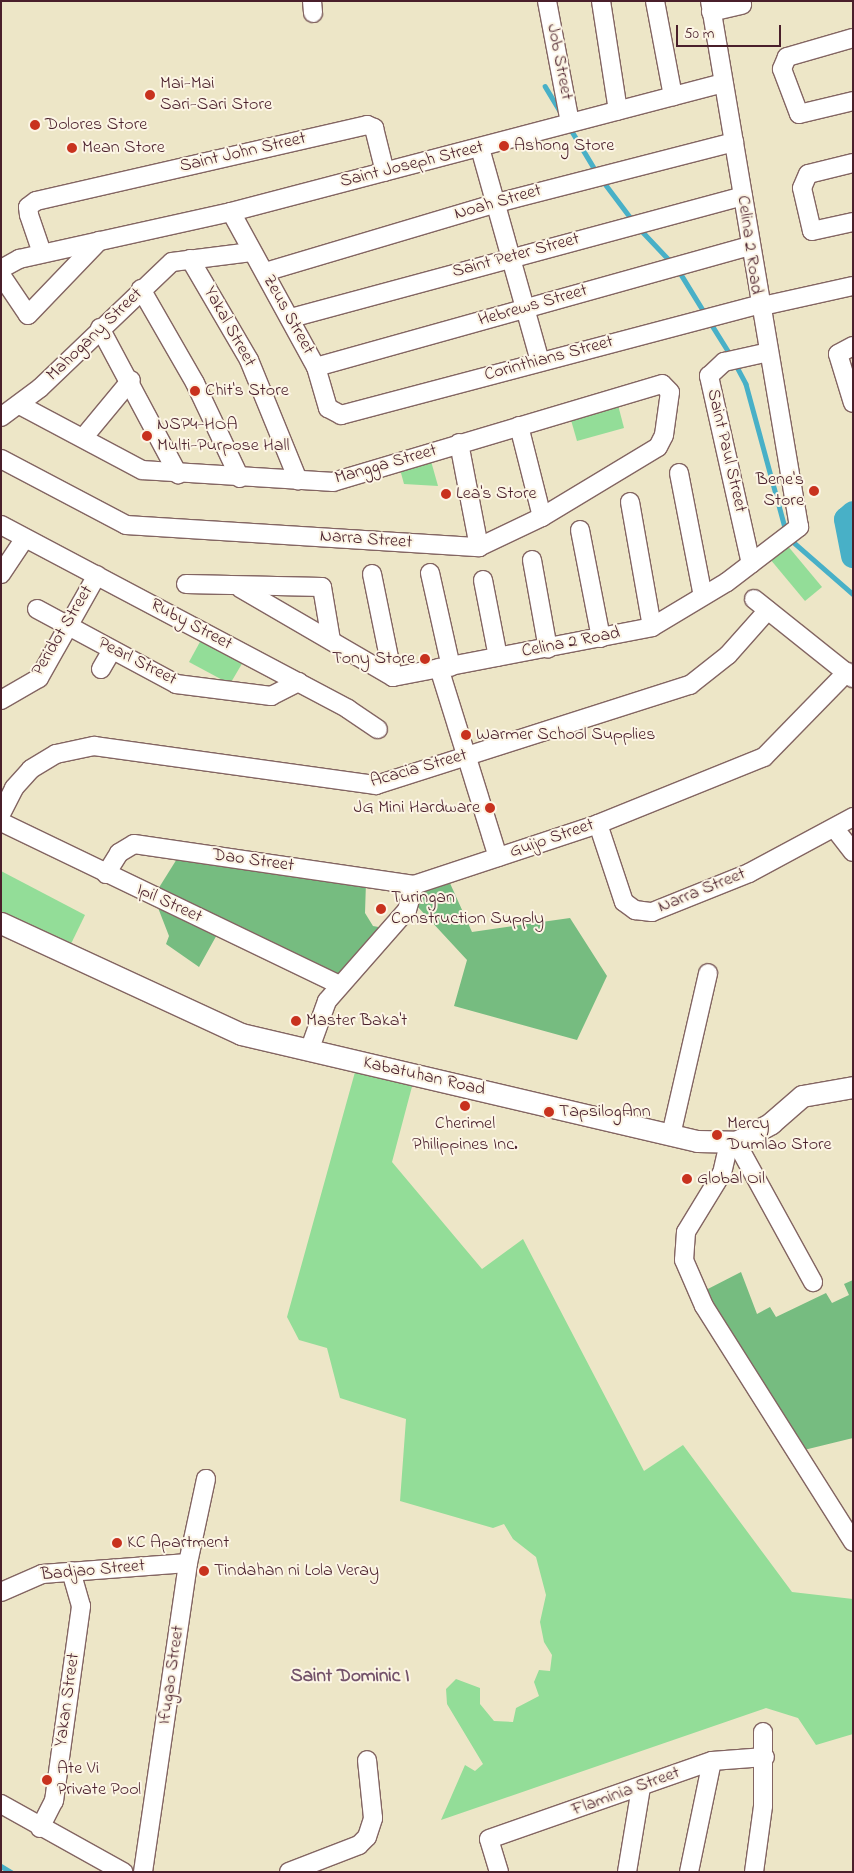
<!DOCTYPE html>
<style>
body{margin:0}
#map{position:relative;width:854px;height:1873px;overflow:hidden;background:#ede6c7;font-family:"Indie Flower",sans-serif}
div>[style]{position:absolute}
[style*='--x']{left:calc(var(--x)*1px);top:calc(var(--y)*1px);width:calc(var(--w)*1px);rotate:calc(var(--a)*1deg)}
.green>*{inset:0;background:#93dd98}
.forest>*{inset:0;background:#76bc80}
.stream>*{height:4.5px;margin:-2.25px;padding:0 2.25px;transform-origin:2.25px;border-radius:2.25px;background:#48b0c7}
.river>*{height:25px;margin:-12.5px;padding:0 12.5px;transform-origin:12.5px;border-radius:12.5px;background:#48b0c7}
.roads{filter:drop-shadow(1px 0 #836562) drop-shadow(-1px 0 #836562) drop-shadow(0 1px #836562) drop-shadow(0 -1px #836562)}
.minor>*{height:18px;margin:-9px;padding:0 9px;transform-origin:9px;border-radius:9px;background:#fff}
.tertiary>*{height:21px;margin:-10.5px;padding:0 10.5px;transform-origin:10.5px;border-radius:10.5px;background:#fff}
.dots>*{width:14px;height:14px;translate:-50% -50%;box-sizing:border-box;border:2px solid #fcf5e5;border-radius:50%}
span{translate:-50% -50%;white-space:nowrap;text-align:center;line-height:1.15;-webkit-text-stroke:4px #fcf5e5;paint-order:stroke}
.street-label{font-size:18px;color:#4a1f2b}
.poi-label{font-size:18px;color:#4a1f2b}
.left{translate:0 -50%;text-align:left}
.right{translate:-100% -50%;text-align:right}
.neighbourhood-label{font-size:19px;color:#73526a;font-weight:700}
.frame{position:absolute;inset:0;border:2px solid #4a1f2b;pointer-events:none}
.scale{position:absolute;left:676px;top:25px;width:105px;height:22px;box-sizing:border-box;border:2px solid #4a1f2b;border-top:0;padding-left:6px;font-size:15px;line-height:18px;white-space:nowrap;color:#4a1f2b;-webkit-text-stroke:4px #fcf5e5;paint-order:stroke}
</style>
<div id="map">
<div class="green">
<i style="clip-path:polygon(617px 401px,624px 428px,577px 441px,569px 413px)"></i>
<i style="clip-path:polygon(429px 454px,438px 486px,404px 484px,398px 462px)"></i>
<i style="clip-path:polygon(787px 545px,822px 587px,805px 601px,770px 559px)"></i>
<i style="clip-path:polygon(201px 640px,243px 662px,230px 684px,189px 662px)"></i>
<i style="clip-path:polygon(1px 871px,85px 915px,68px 950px,1px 919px)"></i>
<i style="clip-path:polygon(355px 1072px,414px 1079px,392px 1162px,482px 1269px,523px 1239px,644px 1471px,683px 1445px,792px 1592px,853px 1599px,853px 1734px,816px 1745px,798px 1718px,766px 1708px,441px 1820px,465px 1765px,475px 1771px,483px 1764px,447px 1704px,446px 1689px,456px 1679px,480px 1688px,480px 1704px,494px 1721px,513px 1722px,516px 1708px,539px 1696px,534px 1682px,539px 1670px,550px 1671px,552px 1655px,544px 1642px,540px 1622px,546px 1595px,536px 1557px,513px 1539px,504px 1524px,493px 1528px,400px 1501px,406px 1419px,340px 1398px,327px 1348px,299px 1340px,287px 1317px)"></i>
</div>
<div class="forest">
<i style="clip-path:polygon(180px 854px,366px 882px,365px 913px,373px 926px,384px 928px,335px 980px,155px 894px)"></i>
<i style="clip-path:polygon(449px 881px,472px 932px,570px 918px,607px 976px,577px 1040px,454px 1006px,467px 960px,417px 906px,421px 891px)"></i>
<i style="clip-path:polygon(155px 900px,219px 931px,199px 967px,166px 944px,169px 936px)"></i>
<i style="clip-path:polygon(741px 1272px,757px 1314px,770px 1307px,776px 1317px,826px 1293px,832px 1303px,849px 1295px,844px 1284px,853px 1280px,853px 1438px,804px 1450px,700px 1293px)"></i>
</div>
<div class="stream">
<i style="--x:545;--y:86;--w:31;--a:59"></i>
<i style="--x:570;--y:128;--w:52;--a:59"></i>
<i style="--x:603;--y:181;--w:50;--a:53.1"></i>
<i style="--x:640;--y:229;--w:47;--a:46.7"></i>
<i style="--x:679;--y:271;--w:52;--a:58.5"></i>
<i style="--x:710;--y:322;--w:40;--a:58"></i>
<i style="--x:736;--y:365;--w:21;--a:62"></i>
<i style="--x:746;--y:384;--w:152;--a:74.8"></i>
<i style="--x:791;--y:540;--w:82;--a:41.1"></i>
<i style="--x:1;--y:1866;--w:12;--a:31"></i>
</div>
<div class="river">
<i style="--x:853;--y:513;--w:9;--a:139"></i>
<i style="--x:846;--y:519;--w:37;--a:79"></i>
</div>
<div class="roads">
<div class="minor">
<i style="--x:312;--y:1;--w:12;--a:85"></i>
<i style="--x:547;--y:1;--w:124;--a:79.3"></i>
<i style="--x:601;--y:1;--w:111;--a:81.2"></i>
<i style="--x:655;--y:1;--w:97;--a:79.3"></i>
<i style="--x:711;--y:12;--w:32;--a:-13"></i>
<i style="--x:853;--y:38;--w:69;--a:163.9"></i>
<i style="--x:787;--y:57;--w:13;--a:113"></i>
<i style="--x:782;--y:69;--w:48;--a:69.3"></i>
<i style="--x:799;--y:114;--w:56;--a:-13.5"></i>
<i style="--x:480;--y:148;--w:221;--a:74.3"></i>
<i style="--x:853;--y:163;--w:46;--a:166.3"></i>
<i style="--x:808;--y:174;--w:15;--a:113"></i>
<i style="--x:802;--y:188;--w:44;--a:76.9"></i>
<i style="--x:812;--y:231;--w:42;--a:-12.4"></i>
<i style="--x:231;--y:212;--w:177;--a:61.3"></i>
<i style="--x:316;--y:367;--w:43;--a:73.7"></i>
<i style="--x:328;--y:408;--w:15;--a:28"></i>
<i style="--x:341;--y:415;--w:431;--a:-14.8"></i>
<i style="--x:42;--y:253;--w:40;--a:-108.9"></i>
<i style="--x:29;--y:215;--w:8;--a:-97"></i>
<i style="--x:28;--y:207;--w:10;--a:-37"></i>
<i style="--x:36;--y:201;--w:340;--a:-12.9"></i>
<i style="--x:367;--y:125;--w:8;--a:23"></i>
<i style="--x:374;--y:128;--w:45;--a:76"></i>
<i style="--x:190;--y:259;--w:117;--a:59.7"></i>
<i style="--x:249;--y:360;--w:130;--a:67.8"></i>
<i style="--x:1;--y:269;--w:21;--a:-29"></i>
<i style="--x:19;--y:259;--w:217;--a:-12.5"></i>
<i style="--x:231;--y:212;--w:509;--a:-14.69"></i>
<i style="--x:265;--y:272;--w:238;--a:-16.6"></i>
<i style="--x:493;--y:204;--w:249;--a:-14.4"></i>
<i style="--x:1;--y:275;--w:48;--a:56"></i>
<i style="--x:28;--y:315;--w:103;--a:-46.2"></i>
<i style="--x:141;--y:289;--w:108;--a:60.1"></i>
<i style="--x:195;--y:383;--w:105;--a:64.7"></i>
<i style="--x:758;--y:307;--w:97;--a:-12.5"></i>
<i style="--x:291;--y:318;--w:468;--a:-15.1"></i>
<i style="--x:100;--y:328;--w:166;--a:61.9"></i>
<i style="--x:853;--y:346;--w:17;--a:152"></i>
<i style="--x:838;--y:354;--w:51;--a:73"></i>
<i style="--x:316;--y:367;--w:451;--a:-15.6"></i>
<i style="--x:1;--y:417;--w:49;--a:-36.6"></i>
<i style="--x:40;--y:388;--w:182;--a:-43.7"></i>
<i style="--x:172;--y:262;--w:80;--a:-7.2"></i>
<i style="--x:519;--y:426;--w:94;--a:75.8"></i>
<i style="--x:83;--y:438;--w:75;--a:-50.4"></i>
<i style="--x:459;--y:443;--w:106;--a:79.1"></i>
<i style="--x:1;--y:459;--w:141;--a:27.8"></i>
<i style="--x:126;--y:525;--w:354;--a:3.6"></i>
<i style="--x:479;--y:547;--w:70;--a:-25.5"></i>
<i style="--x:542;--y:517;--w:135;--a:-31.1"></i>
<i style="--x:658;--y:447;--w:13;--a:-63"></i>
<i style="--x:664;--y:435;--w:43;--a:-82.1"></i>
<i style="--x:670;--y:392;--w:11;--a:-135"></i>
<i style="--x:662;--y:384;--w:343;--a:163.4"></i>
<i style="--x:333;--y:482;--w:191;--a:-176.4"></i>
<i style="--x:142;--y:470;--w:138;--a:-152"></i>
<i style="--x:679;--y:473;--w:125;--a:79"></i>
<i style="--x:630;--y:502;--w:127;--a:80"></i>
<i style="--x:1;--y:525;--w:393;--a:27.9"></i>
<i style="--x:348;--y:709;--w:36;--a:34"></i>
<i style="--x:580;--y:530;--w:110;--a:79"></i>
<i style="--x:532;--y:560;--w:90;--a:79.8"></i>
<i style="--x:751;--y:564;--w:193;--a:-102.6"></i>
<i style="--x:709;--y:376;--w:21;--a:-43"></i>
<i style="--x:724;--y:362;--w:46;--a:-12.5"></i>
<i style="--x:430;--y:573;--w:96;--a:77.4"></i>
<i style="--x:1;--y:574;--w:43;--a:-56.3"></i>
<i style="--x:372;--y:574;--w:105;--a:78.5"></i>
<i style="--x:483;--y:580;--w:78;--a:79"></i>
<i style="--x:186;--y:584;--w:136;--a:1.3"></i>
<i style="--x:322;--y:587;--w:54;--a:80.4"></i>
<i style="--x:240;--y:588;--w:177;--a:30.2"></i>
<i style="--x:393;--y:677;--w:264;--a:-10.9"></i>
<i style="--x:652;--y:627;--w:87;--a:-31"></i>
<i style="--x:727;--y:582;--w:91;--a:-37.4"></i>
<i style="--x:799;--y:527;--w:533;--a:-99.6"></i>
<i style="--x:754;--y:599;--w:127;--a:38.6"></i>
<i style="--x:37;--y:609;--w:158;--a:28.3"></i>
<i style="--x:176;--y:684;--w:96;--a:7.2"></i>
<i style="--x:271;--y:696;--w:31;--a:-27"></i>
<i style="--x:439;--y:668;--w:198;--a:72.7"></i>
<i style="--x:101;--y:669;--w:22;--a:-60"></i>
<i style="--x:1;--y:700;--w:44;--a:-30.1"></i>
<i style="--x:39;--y:678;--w:118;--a:-60.6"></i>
<i style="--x:1;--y:814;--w:29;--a:-63"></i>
<i style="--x:14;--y:788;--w:25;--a:-48"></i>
<i style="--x:31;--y:769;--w:29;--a:-31"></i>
<i style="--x:56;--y:754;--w:39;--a:-12"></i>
<i style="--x:94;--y:746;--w:285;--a:7.9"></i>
<i style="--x:376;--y:785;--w:330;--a:-17.7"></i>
<i style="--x:690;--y:685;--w:48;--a:-38.3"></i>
<i style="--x:728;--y:655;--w:60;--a:-48.4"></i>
<i style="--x:1;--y:822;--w:373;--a:25.7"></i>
<i style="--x:598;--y:824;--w:82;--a:71.6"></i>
<i style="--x:624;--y:902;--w:14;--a:36"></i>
<i style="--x:635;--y:910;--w:17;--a:7"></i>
<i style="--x:652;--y:912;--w:105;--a:-21.9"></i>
<i style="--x:749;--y:873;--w:118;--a:-28.3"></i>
<i style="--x:835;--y:829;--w:29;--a:52"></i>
<i style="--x:106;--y:874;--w:25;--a:-58"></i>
<i style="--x:119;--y:853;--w:17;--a:-31"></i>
<i style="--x:134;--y:844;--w:283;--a:8.3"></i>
<i style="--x:309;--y:1051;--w:53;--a:-70.2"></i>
<i style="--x:327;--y:1001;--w:121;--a:-48.7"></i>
<i style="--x:407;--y:910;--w:26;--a:-74"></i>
<i style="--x:414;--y:885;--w:194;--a:-18.3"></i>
<i style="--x:598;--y:824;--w:179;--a:-22"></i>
<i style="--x:764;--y:757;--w:119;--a:-45.7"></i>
<i style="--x:671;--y:1135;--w:166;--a:-77.1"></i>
<i style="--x:736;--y:1142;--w:160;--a:61.2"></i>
<i style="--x:729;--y:1143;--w:31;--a:103"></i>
<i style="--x:722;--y:1173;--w:69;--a:121.4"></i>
<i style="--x:686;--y:1232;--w:28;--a:94"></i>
<i style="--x:684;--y:1260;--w:50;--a:66.5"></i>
<i style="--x:704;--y:1306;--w:279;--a:57.7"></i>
<i style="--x:1;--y:1592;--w:45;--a:-23.7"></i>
<i style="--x:42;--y:1574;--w:146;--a:-4.3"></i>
<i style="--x:1;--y:1804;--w:140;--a:29.1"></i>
<i style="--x:40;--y:1828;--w:30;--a:-63"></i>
<i style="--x:54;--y:1801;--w:197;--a:-82.1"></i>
<i style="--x:81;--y:1606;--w:36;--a:-106"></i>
<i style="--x:143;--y:1872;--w:312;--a:-81.7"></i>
<i style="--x:188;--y:1563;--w:86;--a:-77.9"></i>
<i style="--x:289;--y:1872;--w:75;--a:-21.1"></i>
<i style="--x:359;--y:1845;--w:11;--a:-45"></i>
<i style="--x:367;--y:1837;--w:20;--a:-72"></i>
<i style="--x:373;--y:1818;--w:58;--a:-95.9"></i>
<i style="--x:499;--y:1872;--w:34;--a:-107"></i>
<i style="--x:489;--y:1839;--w:236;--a:-19.3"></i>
<i style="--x:712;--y:1761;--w:53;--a:-4.3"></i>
<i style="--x:627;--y:1872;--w:86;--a:-80.6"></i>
<i style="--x:689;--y:1872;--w:113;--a:-78.3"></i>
<i style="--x:754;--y:1872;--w:67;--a:-82.2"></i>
<i style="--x:763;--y:1806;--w:74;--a:-90"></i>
</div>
<div class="tertiary">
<i style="--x:1;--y:923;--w:264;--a:24.8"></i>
<i style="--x:241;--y:1034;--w:468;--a:13.2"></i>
<i style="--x:697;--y:1141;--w:39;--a:1"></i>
<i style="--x:736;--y:1142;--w:40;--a:-28"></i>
<i style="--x:771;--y:1123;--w:41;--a:-41.1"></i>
<i style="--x:802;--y:1096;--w:52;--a:-10"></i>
</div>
</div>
<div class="dots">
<i style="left:150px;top:95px;background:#c8321e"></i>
<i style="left:35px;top:125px;background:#c8321e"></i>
<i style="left:504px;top:146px;background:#c8321e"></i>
<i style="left:72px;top:148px;background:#c8321e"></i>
<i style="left:195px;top:391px;background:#c8321e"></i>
<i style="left:147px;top:436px;background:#c8321e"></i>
<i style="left:814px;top:491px;background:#c8321e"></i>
<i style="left:446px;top:494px;background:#c8321e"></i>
<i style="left:425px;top:659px;background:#c8321e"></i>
<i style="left:466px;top:735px;background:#c8321e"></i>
<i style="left:490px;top:808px;background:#c8321e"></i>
<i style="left:381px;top:909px;background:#c8321e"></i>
<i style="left:296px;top:1021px;background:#c8321e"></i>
<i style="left:465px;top:1106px;background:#c8321e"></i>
<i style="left:549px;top:1112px;background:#c8321e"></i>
<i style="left:717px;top:1135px;background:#c8321e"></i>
<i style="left:687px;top:1179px;background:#c8321e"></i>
<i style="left:117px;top:1543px;background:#c8321e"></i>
<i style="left:204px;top:1571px;background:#c8321e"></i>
<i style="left:47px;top:1780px;background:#c8321e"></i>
</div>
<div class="street-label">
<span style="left:559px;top:62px;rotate:79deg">Job Street</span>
<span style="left:243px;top:153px;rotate:-13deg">Saint John Street</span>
<span style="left:412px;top:165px;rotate:-14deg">Saint Joseph Street</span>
<span style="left:498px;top:203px;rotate:-16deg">Noah Street</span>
<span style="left:749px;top:245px;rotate:82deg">Celina 2 Road</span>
<span style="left:516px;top:256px;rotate:-15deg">Saint Peter Street</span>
<span style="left:533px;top:306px;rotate:-16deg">Hebrews Street</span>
<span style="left:288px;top:315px;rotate:61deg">Zeus Street</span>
<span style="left:229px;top:327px;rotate:61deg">Yakal Street</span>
<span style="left:95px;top:335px;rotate:-44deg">Mahogany Street</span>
<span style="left:549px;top:359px;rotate:-15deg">Corinthians Street</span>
<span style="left:726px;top:451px;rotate:77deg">Saint Paul Street</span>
<span style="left:386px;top:465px;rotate:-16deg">Mangga Street</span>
<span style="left:366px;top:540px;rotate:4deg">Narra Street</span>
<span style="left:191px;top:625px;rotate:28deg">Ruby Street</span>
<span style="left:63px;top:631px;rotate:-59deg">Peridot Street</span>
<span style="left:571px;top:643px;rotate:-11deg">Celina 2 Road</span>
<span style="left:137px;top:662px;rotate:27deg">Pearl Street</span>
<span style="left:419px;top:769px;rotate:-16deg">Acacia Street</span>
<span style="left:552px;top:839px;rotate:-19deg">Guijo Street</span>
<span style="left:253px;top:861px;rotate:8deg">Dao Street</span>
<span style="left:702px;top:891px;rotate:-22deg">Narra Street</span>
<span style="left:169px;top:904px;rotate:25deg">Ipil Street</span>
<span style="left:424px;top:1077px;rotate:13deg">Kabatuhan Road</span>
<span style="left:93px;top:1571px;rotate:-5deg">Badjao Street</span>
<span style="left:172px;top:1675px;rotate:-82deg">Ifugao Street</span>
<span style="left:68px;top:1700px;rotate:-82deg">Yakan Street</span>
<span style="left:626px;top:1792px;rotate:-20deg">Flaminia Street</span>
</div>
<div class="poi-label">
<span class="left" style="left:160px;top:95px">Mai-Mai<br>Sari-Sari Store</span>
<span class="left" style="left:45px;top:125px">Dolores Store</span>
<span class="left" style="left:514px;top:146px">Ashong Store</span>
<span class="left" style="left:82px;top:148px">Mean Store</span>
<span class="left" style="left:205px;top:391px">Chit's Store</span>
<span class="left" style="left:157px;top:436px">NSP4-HOA<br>Multi-Purpose Hall</span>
<span class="right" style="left:804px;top:491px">Bene's<br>Store</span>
<span class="left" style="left:456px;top:494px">Lea's Store</span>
<span class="right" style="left:415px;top:659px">Tony Store</span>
<span class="left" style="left:476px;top:735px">Warmer School Supplies</span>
<span class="right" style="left:480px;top:808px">JG Mini Hardware</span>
<span class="left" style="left:391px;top:909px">Turingan<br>Construction Supply</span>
<span class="left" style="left:306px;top:1021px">Master Baka't</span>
<span class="left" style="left:559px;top:1112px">TapsilogAnn</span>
<span style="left:465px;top:1135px">Cherimel<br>Philippines Inc.</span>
<span class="left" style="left:727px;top:1135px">Mercy<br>Dumlao Store</span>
<span class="left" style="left:697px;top:1179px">Global Oil</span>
<span class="left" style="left:127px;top:1543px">KC Apartment</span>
<span class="left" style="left:214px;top:1571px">Tindahan ni Lola Veray</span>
<span class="left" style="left:57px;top:1780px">Ate Vi<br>Private Pool</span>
</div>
<div class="neighbourhood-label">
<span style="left:350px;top:1677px">Saint Dominic I</span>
</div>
<div class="frame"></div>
<div class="scale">50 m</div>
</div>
